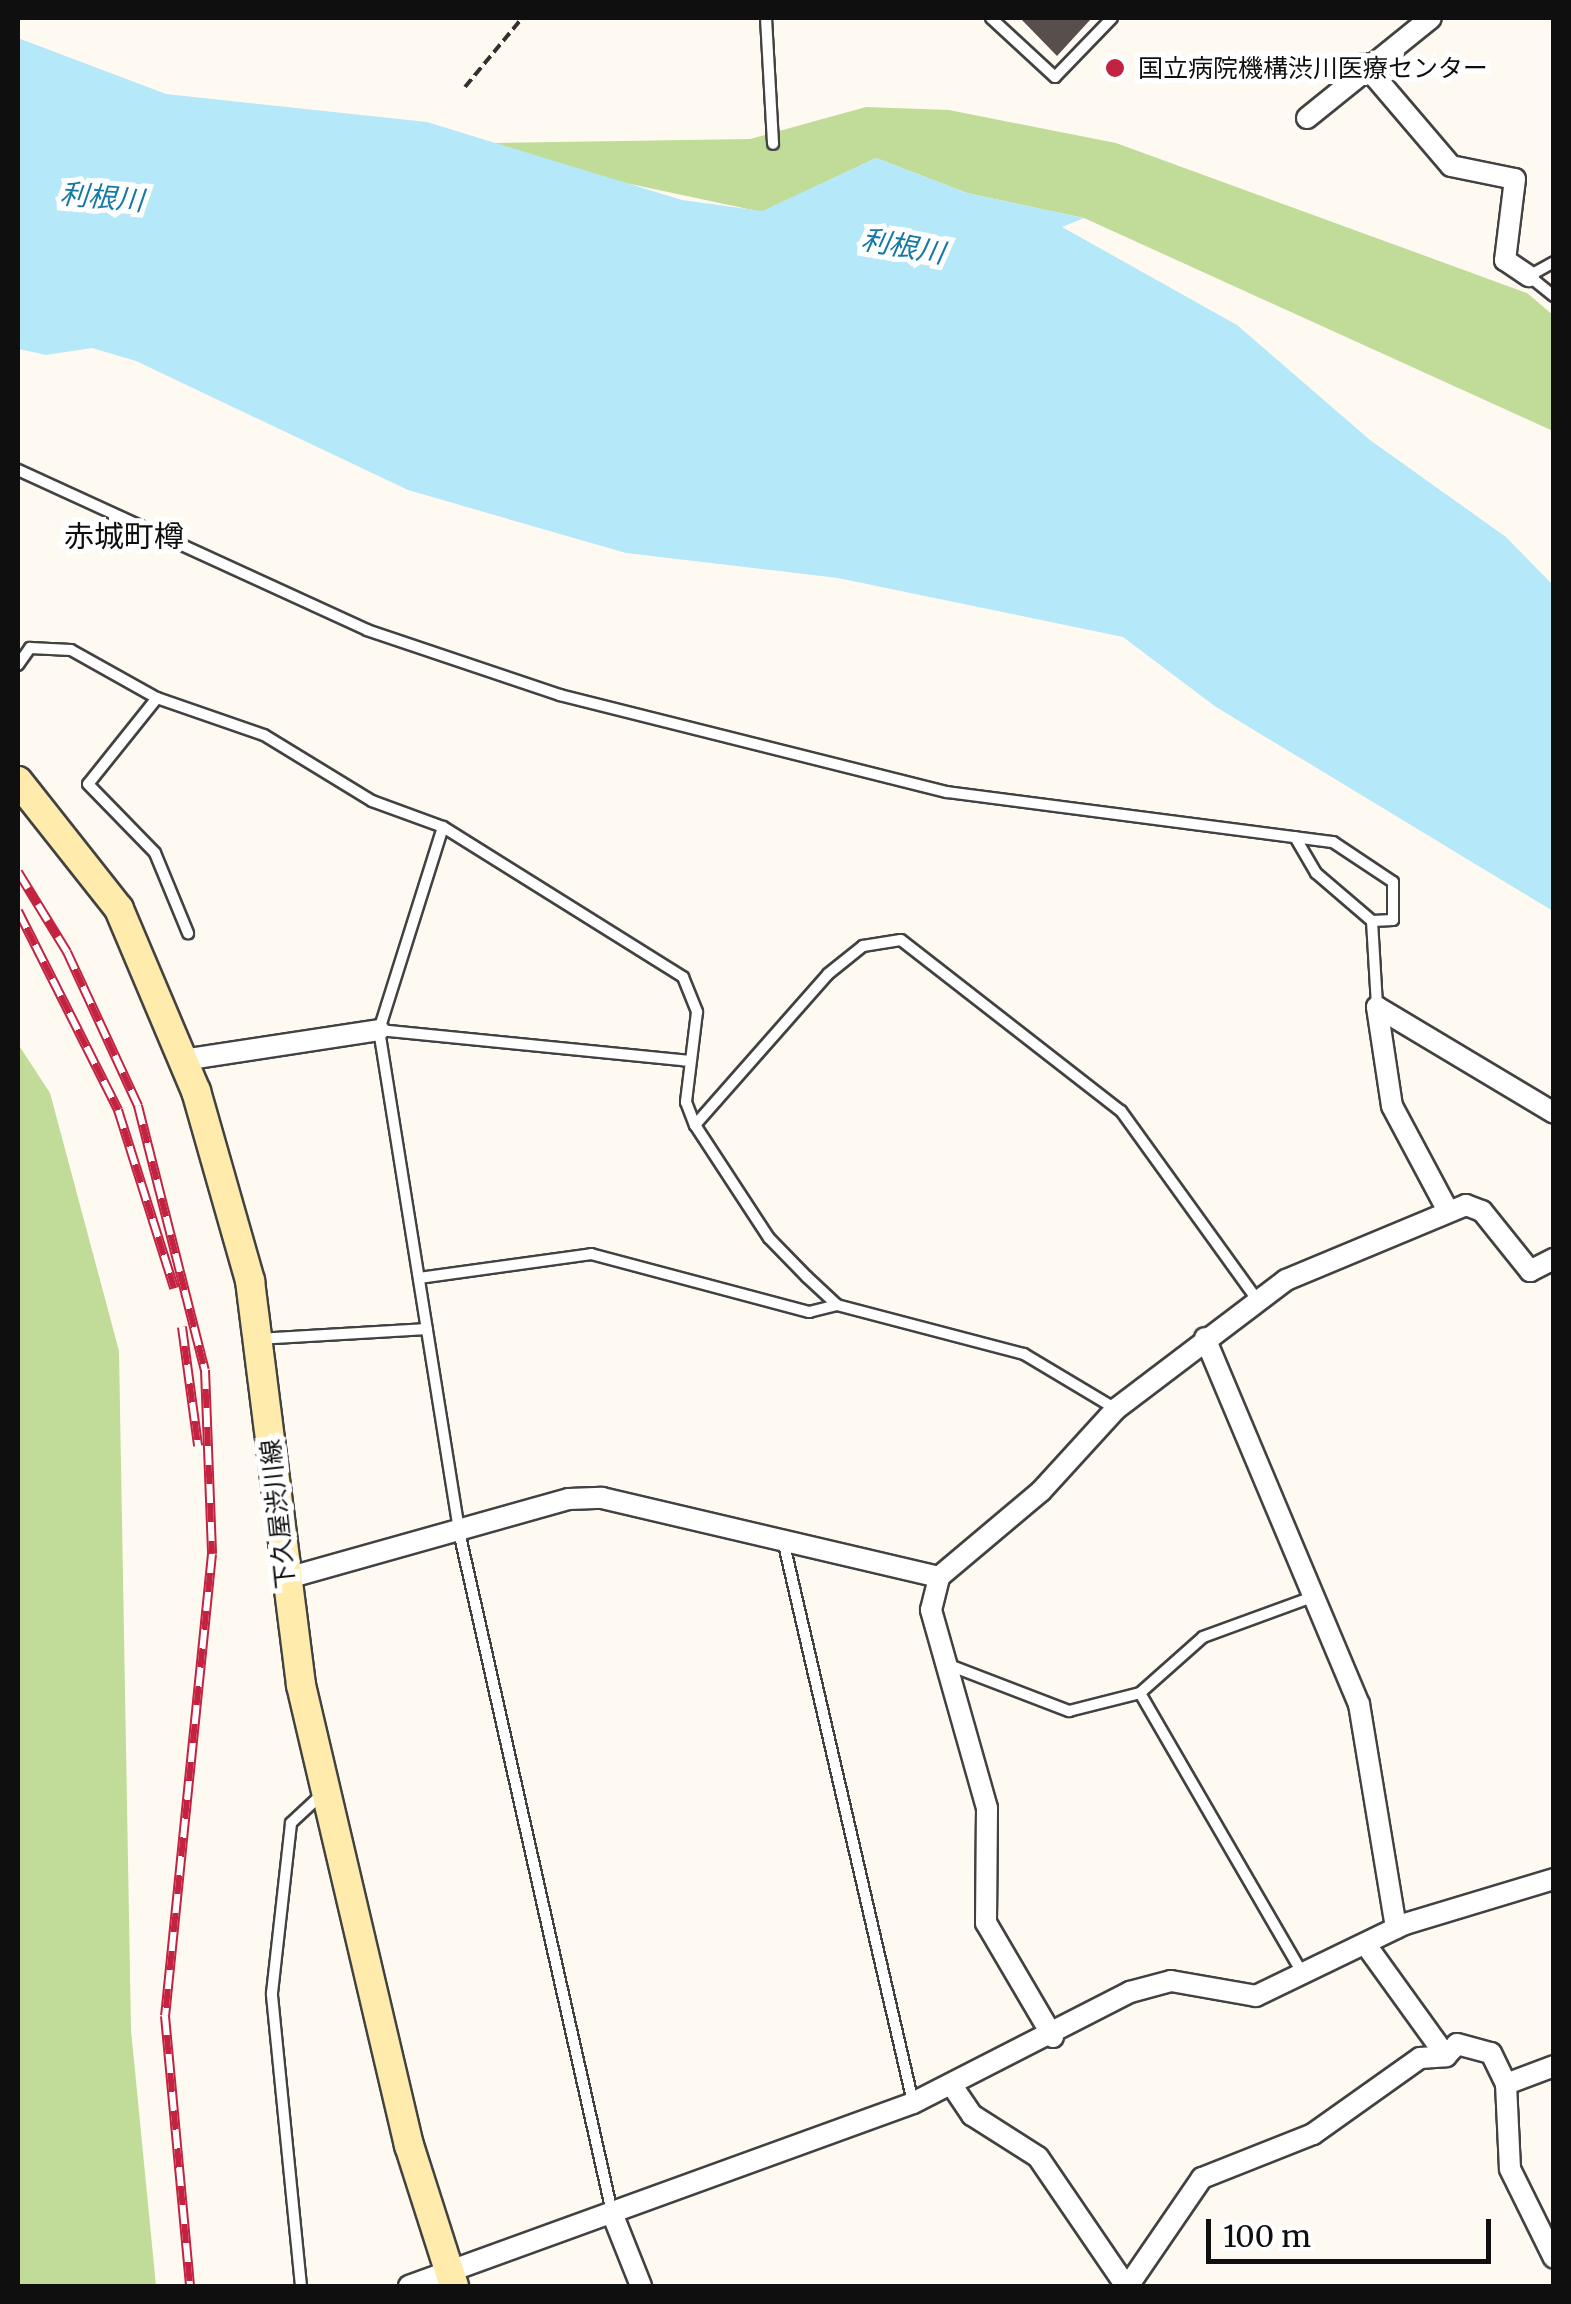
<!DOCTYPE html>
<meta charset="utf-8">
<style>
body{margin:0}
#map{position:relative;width:1571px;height:2304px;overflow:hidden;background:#fffaf1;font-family:Merriweather,"Noto Sans JP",serif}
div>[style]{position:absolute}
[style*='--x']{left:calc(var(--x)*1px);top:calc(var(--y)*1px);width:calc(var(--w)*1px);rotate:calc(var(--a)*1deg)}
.forest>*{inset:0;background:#c0dc98}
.water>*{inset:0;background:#b5e8f8}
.building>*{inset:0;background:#584e4b}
.path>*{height:4px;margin-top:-2px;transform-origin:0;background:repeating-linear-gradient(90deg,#313131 0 10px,transparent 0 15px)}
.roads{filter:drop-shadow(2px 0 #424242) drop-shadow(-2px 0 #424242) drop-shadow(0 2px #424242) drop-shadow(0 -2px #424242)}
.lane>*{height:10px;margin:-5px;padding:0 5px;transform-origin:5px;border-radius:5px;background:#fff}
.street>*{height:20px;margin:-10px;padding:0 10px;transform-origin:10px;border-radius:10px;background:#fff}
.secondary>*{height:28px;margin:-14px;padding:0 14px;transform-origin:14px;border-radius:14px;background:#ffebac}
.rail>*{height:10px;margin-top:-5px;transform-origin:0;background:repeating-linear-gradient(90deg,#fff 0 19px,#c32340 0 38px);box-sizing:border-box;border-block:2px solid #c32340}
.dots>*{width:28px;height:28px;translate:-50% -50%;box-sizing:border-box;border:5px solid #fff;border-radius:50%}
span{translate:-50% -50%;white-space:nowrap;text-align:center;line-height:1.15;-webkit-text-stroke:10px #fff;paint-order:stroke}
.poi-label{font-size:25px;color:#0f0f0f}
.left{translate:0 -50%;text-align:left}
.street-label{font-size:25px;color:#0f0f0f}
.water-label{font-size:28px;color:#1579a5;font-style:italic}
.quarter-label{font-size:30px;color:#0f0f0f}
.frame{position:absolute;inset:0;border:20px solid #0f0f0f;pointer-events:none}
.scale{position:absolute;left:1206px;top:2219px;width:285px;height:45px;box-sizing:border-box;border:5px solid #0f0f0f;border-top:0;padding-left:12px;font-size:30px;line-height:35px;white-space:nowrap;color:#0f0f0f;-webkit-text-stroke:8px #fff;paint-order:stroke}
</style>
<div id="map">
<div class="forest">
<i style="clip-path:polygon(866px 107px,949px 110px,1116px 143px,1527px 293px,1553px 315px,1553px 431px,1084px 218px,967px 193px,876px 158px,762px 212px,588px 175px,492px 143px,750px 139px)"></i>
<i style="clip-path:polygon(18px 1044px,50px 1093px,119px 1351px,131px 2030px,156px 2286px,18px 2286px)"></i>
</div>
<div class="water">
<i style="clip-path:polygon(18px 38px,166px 94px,427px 122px,682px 200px,762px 211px,876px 158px,967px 193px,1084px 218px,1062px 227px,1237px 325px,1370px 440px,1506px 537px,1553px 585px,1553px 911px,1216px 707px,1123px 637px,838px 578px,626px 553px,408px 490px,136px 361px,92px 348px,46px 355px,19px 349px)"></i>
</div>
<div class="building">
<i style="clip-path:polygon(1020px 18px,1088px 18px,1090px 20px,1057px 56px)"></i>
</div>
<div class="path">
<i style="--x:465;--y:87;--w:89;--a:-50.4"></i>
</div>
<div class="roads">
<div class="lane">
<i style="--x:766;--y:18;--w:126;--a:86.8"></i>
<i style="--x:991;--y:18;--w:87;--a:42.7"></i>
<i style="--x:1055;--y:77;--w:82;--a:-46"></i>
<i style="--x:1554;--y:262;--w:29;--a:151"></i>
<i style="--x:1529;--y:276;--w:32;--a:39"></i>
<i style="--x:18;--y:470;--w:384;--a:24.6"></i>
<i style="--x:367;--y:630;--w:204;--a:18.6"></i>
<i style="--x:560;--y:695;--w:399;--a:14.1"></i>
<i style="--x:947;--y:792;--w:389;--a:7.4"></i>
<i style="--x:1333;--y:842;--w:72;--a:33.7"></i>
<i style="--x:1393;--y:882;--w:38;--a:90"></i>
<i style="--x:1393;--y:920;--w:21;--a:177"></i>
<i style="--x:18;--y:665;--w:21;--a:-55"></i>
<i style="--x:30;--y:648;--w:41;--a:2.8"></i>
<i style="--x:71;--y:650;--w:98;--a:29.2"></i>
<i style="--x:157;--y:698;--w:113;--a:19.1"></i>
<i style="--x:264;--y:735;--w:127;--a:31.4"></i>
<i style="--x:372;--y:801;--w:76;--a:20.1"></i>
<i style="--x:443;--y:827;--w:283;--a:32"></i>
<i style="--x:683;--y:977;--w:38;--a:68"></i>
<i style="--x:697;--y:1012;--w:91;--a:97"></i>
<i style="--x:686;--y:1102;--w:25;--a:69"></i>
<i style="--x:695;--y:1125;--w:135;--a:56.8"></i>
<i style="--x:769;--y:1238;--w:54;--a:45.7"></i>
<i style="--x:807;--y:1277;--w:41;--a:43"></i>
<i style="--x:837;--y:1305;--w:193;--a:14.7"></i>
<i style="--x:1024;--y:1354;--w:107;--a:30.9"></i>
<i style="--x:157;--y:698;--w:110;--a:128.7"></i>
<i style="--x:88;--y:784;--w:96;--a:45.8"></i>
<i style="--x:155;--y:853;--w:87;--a:67.6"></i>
<i style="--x:443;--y:827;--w:213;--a:107.5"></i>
<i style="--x:379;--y:1030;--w:512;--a:80.91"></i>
<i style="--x:460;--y:1536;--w:693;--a:77.33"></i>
<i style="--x:1295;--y:837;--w:42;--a:59.7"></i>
<i style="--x:1316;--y:873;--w:74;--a:40.6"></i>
<i style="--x:1372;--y:921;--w:85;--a:86.6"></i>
<i style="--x:379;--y:1030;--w:310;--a:5.7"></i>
<i style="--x:695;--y:1125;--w:201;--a:-48.6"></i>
<i style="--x:828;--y:974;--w:45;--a:-38.7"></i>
<i style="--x:863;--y:946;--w:38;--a:-9"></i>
<i style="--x:901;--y:940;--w:279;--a:37.9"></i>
<i style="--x:1121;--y:1111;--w:229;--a:54.2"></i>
<i style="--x:419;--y:1278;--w:174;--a:-7.9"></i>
<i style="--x:591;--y:1254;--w:226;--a:14.9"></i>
<i style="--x:809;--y:1312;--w:29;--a:-14"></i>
<i style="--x:258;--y:1339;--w:169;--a:-3.4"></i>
<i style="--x:783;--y:1540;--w:577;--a:76.98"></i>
<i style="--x:949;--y:1665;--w:129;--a:21"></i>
<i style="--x:1069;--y:1711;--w:73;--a:-14.2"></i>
<i style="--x:1140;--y:1693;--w:323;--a:59.9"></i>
<i style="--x:1140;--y:1693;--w:84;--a:-41.6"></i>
<i style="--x:1203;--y:1637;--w:119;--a:-20.1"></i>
<i style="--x:301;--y:2286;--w:294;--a:-95.7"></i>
<i style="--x:272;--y:1993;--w:171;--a:-83.6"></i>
<i style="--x:291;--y:1823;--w:41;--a:-43"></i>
</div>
<div class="street">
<i style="--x:1364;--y:64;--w:134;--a:49.5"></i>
<i style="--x:1451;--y:166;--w:65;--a:11.5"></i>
<i style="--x:1515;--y:179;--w:82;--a:97"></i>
<i style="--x:1505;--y:260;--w:29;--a:34"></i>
<i style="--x:1307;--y:118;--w:159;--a:-38.9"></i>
<i style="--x:1377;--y:1007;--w:100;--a:81.4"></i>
<i style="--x:1392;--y:1106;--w:119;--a:61.9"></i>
<i style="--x:1377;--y:1007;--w:206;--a:30.9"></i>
<i style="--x:183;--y:1060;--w:198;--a:-8.7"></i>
<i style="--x:1205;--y:1338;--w:397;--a:67.2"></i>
<i style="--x:1359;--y:1704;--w:227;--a:80.6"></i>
<i style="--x:284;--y:1579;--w:296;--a:-15.7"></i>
<i style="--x:569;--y:1499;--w:33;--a:-2"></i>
<i style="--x:602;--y:1498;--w:346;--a:13.2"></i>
<i style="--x:1366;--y:1945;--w:137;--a:54.2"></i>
<i style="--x:1053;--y:2037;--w:132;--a:-120.4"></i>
<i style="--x:986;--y:1923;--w:115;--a:-89.5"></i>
<i style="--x:987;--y:1808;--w:206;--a:-105.8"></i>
<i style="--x:931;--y:1610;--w:34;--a:-76"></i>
<i style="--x:939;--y:1577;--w:133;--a:-40.1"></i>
<i style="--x:1041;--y:1491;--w:111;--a:-47.6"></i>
<i style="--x:1116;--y:1409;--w:213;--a:-37.2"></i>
<i style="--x:1286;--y:1280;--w:195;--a:-22.6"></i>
<i style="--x:1466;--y:1205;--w:17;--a:21"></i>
<i style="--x:1482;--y:1211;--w:77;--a:51.3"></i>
<i style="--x:1530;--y:1271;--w:27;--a:-27"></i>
<i style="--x:1506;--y:2084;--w:51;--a:-20.6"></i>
<i style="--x:953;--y:2087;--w:34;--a:56"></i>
<i style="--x:972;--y:2115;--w:78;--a:32.5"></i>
<i style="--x:1038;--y:2157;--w:156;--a:55.7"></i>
<i style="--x:612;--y:2213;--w:79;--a:68.3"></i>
<i style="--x:409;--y:2286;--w:536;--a:-19.96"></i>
<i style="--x:913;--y:2103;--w:244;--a:-27.1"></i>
<i style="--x:1130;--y:1992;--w:42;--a:-15"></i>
<i style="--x:1171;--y:1981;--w:86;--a:10"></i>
<i style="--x:1256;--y:1996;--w:165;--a:-25.8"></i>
<i style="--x:1405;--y:1924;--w:156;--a:-16.8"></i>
<i style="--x:1128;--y:2286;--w:131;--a:-55.6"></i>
<i style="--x:1202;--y:2178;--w:119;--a:-21.6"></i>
<i style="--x:1313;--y:2134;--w:131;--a:-35.4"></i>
<i style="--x:1420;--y:2058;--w:26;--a:-4"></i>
<i style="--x:1446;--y:2056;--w:16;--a:-47"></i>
<i style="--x:1457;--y:2044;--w:35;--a:15"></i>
<i style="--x:1491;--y:2053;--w:34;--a:64"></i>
<i style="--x:1506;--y:2084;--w:85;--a:87.3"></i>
<i style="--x:1510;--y:2169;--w:99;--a:63.7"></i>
</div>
<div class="secondary">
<i style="--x:18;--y:781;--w:163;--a:51.7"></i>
<i style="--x:119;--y:909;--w:198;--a:67.1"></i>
<i style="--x:196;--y:1091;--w:198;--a:74.1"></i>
<i style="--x:250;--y:1281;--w:407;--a:82.8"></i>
<i style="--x:301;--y:1685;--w:473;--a:76.8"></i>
<i style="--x:409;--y:2145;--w:148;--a:72.3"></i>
</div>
</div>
<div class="rail">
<i style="--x:18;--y:872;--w:94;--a:58.5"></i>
<i style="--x:67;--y:952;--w:170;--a:65.2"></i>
<i style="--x:138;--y:1106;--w:272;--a:75.8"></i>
<i style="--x:205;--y:1370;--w:184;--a:87.8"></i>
<i style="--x:212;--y:1554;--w:464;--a:95.8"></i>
<i style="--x:165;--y:2016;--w:271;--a:84.7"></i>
<i style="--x:18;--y:911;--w:223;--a:63.3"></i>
<i style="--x:118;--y:1110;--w:187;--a:72.5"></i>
<i style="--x:182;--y:1327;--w:120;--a:82.3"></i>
</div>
<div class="dots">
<i style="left:1115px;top:68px;background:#c32340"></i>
</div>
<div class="poi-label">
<span class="left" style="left:1138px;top:68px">国立病院機構渋川医療センター</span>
</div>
<div class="street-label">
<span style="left:278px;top:1514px;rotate:-96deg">下久屋渋川線</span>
</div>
<div class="water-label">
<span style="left:102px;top:197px;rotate:5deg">利根川</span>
<span style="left:903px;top:246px;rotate:10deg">利根川</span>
</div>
<div class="quarter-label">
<span style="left:124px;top:536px">赤城町樽</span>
</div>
<div class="frame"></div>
<div class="scale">100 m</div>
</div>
